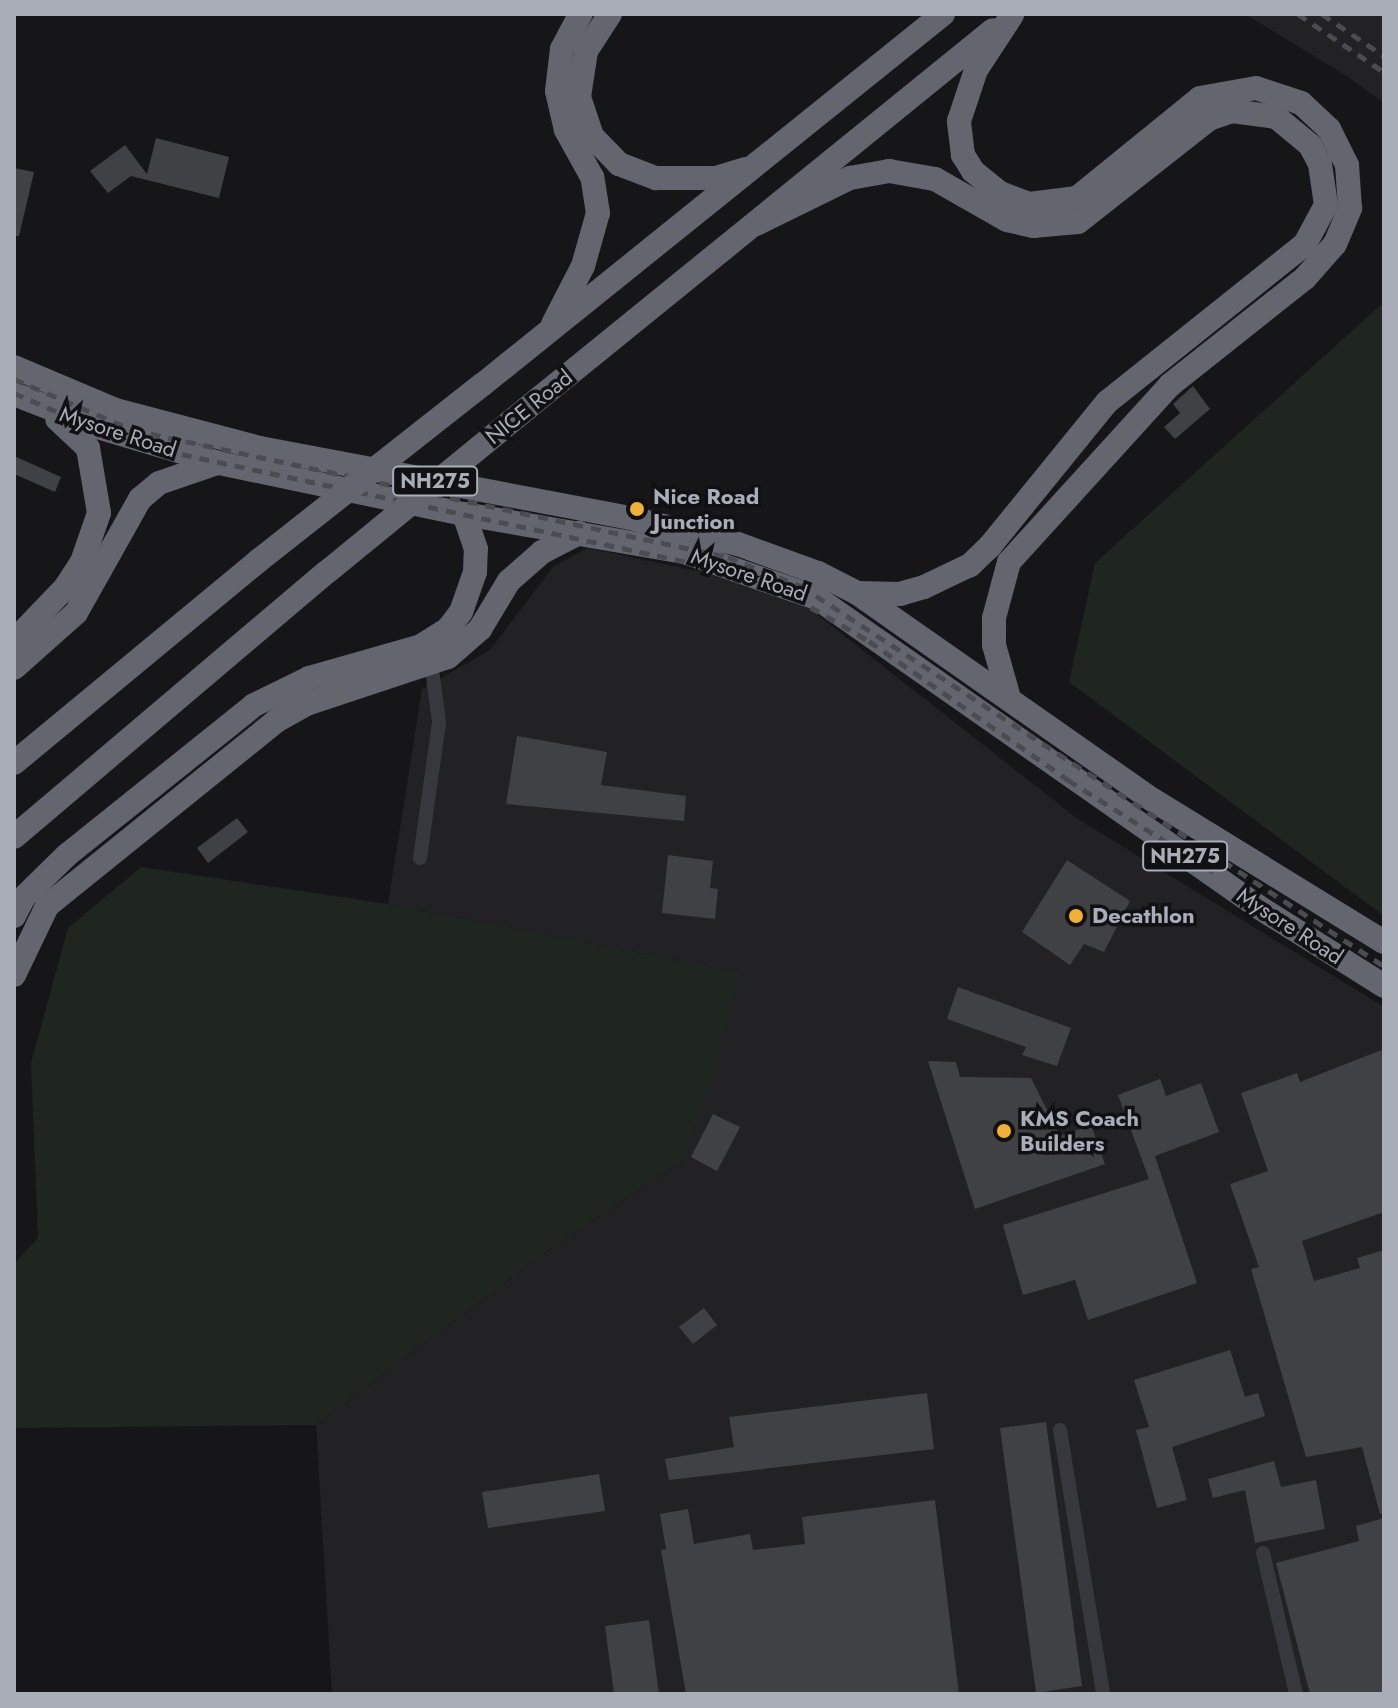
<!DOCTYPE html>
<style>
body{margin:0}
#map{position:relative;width:1398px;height:1708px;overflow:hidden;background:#161618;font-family:Jost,sans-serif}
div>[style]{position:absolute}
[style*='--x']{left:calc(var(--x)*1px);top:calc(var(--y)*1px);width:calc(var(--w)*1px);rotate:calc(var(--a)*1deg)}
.built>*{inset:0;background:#222225}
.green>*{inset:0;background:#1e261f}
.building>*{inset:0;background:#404145}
.street>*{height:14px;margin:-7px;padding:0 7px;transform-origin:7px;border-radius:7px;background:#37383d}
.highway>*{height:24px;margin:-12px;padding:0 12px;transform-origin:12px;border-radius:12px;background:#63666e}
.rail>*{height:5px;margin-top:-2.5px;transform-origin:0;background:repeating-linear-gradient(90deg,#4a4c52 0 10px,transparent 0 18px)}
.highway-bridge>*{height:24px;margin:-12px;padding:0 12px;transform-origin:12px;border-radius:12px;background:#63666e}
.dots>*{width:22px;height:22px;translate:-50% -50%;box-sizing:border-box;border:4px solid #111113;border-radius:50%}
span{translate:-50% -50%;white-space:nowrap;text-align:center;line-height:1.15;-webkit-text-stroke:7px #111113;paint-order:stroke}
.shield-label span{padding:2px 6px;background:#111113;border:2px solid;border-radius:6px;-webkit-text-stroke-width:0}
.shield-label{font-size:20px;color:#a8adb8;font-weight:700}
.street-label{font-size:22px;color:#a8adb8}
.poi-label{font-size:22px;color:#a8adb8;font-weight:700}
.left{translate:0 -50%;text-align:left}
.frame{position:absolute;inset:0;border:16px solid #a8adb8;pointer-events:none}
</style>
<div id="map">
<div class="built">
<i style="clip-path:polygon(1245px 14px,1384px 14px,1384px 103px,1348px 77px)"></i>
<i style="clip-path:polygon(587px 548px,712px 574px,800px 601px,1078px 819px,1384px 1007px,1384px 1694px,332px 1694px,316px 1425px,548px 1250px,683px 1161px,738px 972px,388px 904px,422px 689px,490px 650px,553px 567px)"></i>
</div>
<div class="green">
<i style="clip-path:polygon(1384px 302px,1384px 916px,1069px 682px,1095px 563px)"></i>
<i style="clip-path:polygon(141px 867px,388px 904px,739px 972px,717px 1065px,683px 1161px,548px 1250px,316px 1425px,14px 1428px,14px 1264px,38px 1238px,31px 1063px,68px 928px)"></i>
</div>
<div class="building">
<i style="clip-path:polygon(156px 138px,229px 157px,219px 198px,131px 176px,108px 193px,90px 171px,125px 145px,147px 174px)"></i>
<i style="clip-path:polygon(14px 168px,34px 172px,19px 236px,14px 236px)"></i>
<i style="clip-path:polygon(1193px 386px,1210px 409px,1175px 439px,1164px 427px,1180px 413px,1173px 404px)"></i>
<i style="clip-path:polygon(14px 456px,61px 477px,55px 492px,14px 474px)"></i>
<i style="clip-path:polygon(517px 736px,607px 752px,601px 785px,686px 796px,684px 821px,506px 804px)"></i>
<i style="clip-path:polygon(237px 818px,248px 832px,208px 863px,197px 848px)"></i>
<i style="clip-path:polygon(668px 855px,713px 861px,710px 888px,718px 889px,715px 919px,662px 913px)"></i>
<i style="clip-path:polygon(1067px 860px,1130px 901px,1104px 952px,1084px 944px,1070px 965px,1022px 932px)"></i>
<i style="clip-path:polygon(958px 987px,1071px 1028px,1057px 1066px,1022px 1055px,1026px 1047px,947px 1019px)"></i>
<i style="clip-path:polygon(1384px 1049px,1384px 1212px,1302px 1241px,1314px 1281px,1360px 1268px,1357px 1258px,1384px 1250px,1384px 1513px,1380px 1514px,1362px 1447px,1306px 1457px,1251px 1269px,1259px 1267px,1230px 1184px,1268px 1171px,1241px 1093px,1297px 1073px,1300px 1082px)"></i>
<i style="clip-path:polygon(928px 1061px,956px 1062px,960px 1077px,1031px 1078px,1060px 1136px,1091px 1125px,1105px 1164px,975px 1209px)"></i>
<i style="clip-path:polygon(1160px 1079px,1166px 1096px,1201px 1083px,1219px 1132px,1155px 1156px,1197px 1283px,1088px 1320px,1075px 1280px,1023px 1295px,1003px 1225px,1149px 1179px,1118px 1095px)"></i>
<i style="clip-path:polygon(713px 1114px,740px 1127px,717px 1171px,691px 1157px)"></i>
<i style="clip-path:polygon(704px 1308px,717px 1325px,693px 1344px,679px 1327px)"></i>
<i style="clip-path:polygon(1230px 1350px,1245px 1397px,1258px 1393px,1265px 1416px,1172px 1447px,1187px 1500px,1157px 1508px,1136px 1430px,1149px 1427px,1134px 1380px)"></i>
<i style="clip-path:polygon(927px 1393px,934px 1449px,669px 1480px,665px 1459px,734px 1447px,729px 1417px)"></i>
<i style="clip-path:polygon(1046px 1422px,1082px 1686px,1036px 1693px,1000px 1428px)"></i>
<i style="clip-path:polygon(1274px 1461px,1281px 1487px,1316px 1480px,1325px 1529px,1255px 1543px,1245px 1490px,1213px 1498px,1208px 1479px)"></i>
<i style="clip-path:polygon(599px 1474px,605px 1511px,488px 1528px,482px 1492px)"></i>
<i style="clip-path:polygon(935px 1500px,959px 1694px,686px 1694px,661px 1550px,666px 1549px,660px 1514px,688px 1509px,694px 1544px,750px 1534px,753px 1550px,805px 1544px,802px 1517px)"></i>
<i style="clip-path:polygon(1384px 1518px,1384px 1694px,1310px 1694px,1276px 1563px,1359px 1541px,1356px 1526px)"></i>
<i style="clip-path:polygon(649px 1620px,659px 1694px,614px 1694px,605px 1626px)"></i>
</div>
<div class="street">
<i style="--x:420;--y:858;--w:137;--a:-82"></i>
<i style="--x:439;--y:722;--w:61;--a:-97.6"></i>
<i style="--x:1060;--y:1430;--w:267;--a:80.7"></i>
<i style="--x:1263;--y:1553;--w:145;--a:76.8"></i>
</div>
<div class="highway">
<i style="--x:610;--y:14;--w:44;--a:123"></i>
<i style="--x:586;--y:51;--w:47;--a:98.7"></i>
<i style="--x:579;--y:97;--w:41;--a:71.6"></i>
<i style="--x:592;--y:136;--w:39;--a:46"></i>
<i style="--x:619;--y:164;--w:40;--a:21"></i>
<i style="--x:656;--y:178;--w:60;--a:0"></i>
<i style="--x:716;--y:178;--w:31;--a:-17"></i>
<i style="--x:756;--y:224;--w:105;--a:-26.1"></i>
<i style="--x:850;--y:178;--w:40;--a:-10"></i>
<i style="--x:889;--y:171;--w:47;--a:9.9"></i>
<i style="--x:935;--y:179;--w:83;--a:29.7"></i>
<i style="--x:1007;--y:220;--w:27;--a:13"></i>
<i style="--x:1033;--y:226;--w:45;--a:-5.1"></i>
<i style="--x:1078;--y:222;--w:167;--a:-38.2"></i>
<i style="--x:1209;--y:119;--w:24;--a:-19"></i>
<i style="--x:1232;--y:111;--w:44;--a:7.8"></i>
<i style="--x:1276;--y:117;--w:44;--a:39.5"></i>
<i style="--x:1310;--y:145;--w:21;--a:62"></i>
<i style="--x:1320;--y:164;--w:41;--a:81.7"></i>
<i style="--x:1326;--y:205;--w:44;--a:118.3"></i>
<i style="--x:1305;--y:244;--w:253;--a:141.4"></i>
<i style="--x:1107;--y:402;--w:186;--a:129.1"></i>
<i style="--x:990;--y:546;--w:28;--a:136"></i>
<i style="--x:970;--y:565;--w:51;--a:154.4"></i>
<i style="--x:924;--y:587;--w:25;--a:164"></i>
<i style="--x:900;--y:594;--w:43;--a:-178.7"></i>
<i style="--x:553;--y:324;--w:65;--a:-62.7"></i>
<i style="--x:583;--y:266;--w:55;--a:-74.2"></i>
<i style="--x:598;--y:213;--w:36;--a:-99"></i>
<i style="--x:592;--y:177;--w:54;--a:-119"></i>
<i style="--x:566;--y:130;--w:40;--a:-103"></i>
<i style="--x:557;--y:91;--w:42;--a:-83.2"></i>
<i style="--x:562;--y:49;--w:40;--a:-62"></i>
<i style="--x:14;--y:367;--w:111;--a:22.9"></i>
<i style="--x:116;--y:410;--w:149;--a:14.8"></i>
<i style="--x:260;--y:448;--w:378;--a:10.7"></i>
<i style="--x:631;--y:518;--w:110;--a:13.7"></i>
<i style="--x:738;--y:544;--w:85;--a:19.9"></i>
<i style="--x:818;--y:573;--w:44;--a:27.1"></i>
<i style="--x:857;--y:593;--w:361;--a:35"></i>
<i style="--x:1153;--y:800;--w:271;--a:31.6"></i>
<i style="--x:482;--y:385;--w:592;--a:-38.83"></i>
<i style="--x:14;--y:394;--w:93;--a:21.3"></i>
<i style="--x:101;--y:428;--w:123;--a:16.5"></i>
<i style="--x:219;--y:463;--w:250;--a:11.8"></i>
<i style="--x:464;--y:514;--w:223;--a:9.8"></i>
<i style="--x:684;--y:552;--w:141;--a:19.1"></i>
<i style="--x:817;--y:598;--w:537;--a:34.99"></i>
<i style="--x:1257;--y:906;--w:150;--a:32.2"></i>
<i style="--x:526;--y:409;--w:601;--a:-39.06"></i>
<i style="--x:14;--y:641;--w:74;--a:-46.1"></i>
<i style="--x:65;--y:588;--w:31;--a:-57"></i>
<i style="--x:82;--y:562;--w:52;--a:-70.9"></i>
<i style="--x:99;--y:513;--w:66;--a:-99.6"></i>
<i style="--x:88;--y:448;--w:42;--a:-136.9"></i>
<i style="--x:14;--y:668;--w:83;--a:-41.6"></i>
<i style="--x:76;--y:613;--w:131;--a:-60.7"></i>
<i style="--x:140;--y:499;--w:25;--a:-40"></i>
<i style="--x:159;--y:483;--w:61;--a:-19"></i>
<i style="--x:1009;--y:698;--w:55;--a:-105.8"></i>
<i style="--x:994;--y:645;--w:27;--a:-90"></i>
<i style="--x:994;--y:618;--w:58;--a:-75"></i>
<i style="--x:1009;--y:562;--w:239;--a:-47.7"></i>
<i style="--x:1170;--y:385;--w:172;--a:-38.4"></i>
<i style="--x:1305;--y:278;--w:45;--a:-48.6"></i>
<i style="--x:1335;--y:244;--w:39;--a:-67"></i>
<i style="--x:1350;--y:208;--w:43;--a:-94"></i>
<i style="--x:1347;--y:165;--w:40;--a:-116.6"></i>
<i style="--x:1329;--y:129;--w:38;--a:-137"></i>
<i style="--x:1301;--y:103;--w:47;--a:-161.6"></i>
<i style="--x:1256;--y:88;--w:57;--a:169.9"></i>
<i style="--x:1200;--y:98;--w:159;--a:140.9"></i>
<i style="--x:1077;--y:198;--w:48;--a:172.9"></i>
<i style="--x:1029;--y:204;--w:31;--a:-159"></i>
<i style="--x:1000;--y:193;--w:35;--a:-141"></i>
<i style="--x:973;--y:171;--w:19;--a:-122"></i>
<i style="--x:963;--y:155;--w:34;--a:-97"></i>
<i style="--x:959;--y:121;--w:54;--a:-71.6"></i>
<i style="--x:976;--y:70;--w:66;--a:-56.8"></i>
<i style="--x:14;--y:763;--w:317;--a:-39.6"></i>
<i style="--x:14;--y:837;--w:410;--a:-40.3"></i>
<i style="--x:14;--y:916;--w:20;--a:-63"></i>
<i style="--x:23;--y:898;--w:62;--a:-44.3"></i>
<i style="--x:67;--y:855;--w:240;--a:-38.7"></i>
<i style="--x:254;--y:705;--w:61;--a:-26.1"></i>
<i style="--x:309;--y:678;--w:116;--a:-15.9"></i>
<i style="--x:421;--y:646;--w:32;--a:-32"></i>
<i style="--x:448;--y:629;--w:21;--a:-53"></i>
<i style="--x:461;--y:612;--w:42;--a:-70.7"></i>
<i style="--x:475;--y:572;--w:23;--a:-88"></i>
<i style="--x:476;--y:549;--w:37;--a:-109"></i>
<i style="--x:14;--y:975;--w:76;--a:-64.4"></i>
<i style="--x:47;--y:906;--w:294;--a:-38.9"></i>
<i style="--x:276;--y:721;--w:38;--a:-29"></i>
<i style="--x:309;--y:703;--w:146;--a:-18.3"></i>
<i style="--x:448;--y:657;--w:43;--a:-41.2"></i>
<i style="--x:480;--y:629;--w:56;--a:-58.9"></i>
<i style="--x:509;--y:581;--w:44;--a:-41.3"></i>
<i style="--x:542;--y:552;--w:42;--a:-27.2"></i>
</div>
<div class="rail">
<i style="--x:1298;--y:14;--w:104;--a:34"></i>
<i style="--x:1322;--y:14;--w:75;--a:34.1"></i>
<i style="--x:14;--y:379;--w:129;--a:23.2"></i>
<i style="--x:133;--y:430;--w:608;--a:12.05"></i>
<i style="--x:728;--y:557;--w:79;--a:21.7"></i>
<i style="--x:801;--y:586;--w:696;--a:33.1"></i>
<i style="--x:14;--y:393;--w:125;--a:23.5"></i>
<i style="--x:129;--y:443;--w:609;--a:12.03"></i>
<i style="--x:725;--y:570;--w:75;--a:21.8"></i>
<i style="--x:795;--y:598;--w:86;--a:30.2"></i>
<i style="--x:869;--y:641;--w:243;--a:34.9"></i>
<i style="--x:1068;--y:780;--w:173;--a:32.2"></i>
</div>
<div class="highway-bridge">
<i style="--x:258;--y:561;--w:285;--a:-38.2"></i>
<i style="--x:327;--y:572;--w:257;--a:-39.3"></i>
</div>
<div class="dots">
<i style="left:637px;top:509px;background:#f2b134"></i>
<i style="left:1076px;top:916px;background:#f2b134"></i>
<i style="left:1004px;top:1131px;background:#f2b134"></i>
</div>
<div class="shield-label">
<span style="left:435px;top:481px">NH275</span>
<span style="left:1185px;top:856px">NH275</span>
</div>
<div class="street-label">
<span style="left:529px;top:407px;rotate:-39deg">NICE Road</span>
<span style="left:118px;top:432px;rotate:18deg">Mysore Road</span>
<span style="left:749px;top:575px;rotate:19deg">Mysore Road</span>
<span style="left:1290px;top:926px;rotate:33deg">Mysore Road</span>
</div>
<div class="poi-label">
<span class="left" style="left:653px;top:509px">Nice Road<br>Junction</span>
<span class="left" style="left:1092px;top:916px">Decathlon</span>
<span class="left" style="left:1020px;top:1131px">KMS Coach<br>Builders</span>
</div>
<div class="frame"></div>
</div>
